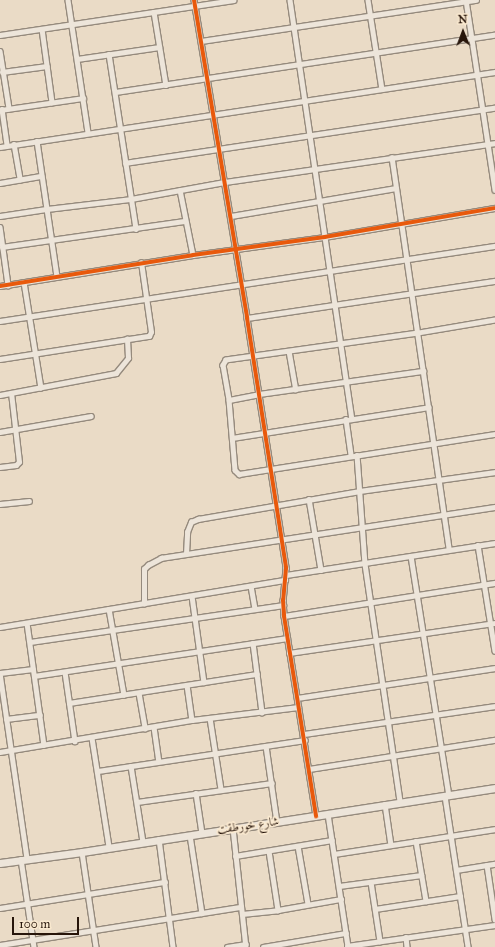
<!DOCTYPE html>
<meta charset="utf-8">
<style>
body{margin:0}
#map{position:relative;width:495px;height:947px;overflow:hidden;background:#eadbc6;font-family:"IM FELL Great Primer",Amiri,serif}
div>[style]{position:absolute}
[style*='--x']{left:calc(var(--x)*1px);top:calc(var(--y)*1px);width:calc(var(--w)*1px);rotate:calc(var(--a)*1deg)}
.roads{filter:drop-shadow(1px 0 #958a7d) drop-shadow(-1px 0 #958a7d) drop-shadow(0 1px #958a7d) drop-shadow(0 -1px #958a7d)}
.street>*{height:4.5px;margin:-2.25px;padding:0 2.25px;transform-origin:2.25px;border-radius:2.25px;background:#ede5da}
.secondary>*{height:7px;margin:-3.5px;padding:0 3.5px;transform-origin:3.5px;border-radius:3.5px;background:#ede5da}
.cycleway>*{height:4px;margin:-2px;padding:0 2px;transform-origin:2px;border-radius:2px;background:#e8590c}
span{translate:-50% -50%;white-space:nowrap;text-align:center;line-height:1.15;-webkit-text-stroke:3.5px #fbead0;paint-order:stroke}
.street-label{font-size:12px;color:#27150a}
.north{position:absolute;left:443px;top:12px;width:40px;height:40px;-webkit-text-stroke:3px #fbead0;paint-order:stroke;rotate:359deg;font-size:11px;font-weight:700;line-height:16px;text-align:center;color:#27150a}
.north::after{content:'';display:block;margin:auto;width:14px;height:18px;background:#27150a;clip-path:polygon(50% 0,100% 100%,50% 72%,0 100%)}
.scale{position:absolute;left:12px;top:917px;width:67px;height:18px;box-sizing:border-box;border:2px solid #27150a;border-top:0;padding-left:5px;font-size:12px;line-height:14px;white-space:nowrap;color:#27150a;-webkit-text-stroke:3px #fbead0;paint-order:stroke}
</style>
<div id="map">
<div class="roads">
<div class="street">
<i style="--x:68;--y:0;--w:134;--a:81.4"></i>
<i style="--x:194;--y:0;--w:322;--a:80.5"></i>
<i style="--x:247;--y:318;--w:253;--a:81.1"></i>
<i style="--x:286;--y:568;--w:32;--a:95"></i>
<i style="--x:283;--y:600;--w:16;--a:86"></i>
<i style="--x:284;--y:616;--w:203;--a:80.9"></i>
<i style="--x:290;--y:0;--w:423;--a:81.6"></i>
<i style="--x:368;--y:0;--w:90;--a:81.1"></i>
<i style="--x:466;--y:0;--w:192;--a:81.3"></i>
<i style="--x:154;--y:12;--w:74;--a:80.7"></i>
<i style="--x:42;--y:29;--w:74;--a:82.2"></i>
<i style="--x:0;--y:35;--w:236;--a:-8.5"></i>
<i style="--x:201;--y:41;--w:278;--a:-8.5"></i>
<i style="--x:0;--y:51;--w:58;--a:81"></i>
<i style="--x:109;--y:54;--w:177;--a:81.2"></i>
<i style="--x:77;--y:59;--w:83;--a:-8.3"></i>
<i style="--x:2;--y:72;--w:45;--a:-7.6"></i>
<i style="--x:116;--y:92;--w:383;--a:-8.6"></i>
<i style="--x:2;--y:109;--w:37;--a:82"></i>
<i style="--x:0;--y:110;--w:84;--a:-8.2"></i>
<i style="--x:37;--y:141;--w:137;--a:81.6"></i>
<i style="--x:14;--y:144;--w:36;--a:80"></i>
<i style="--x:0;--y:147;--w:501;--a:-8.62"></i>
<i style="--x:392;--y:157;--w:396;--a:81.7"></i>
<i style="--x:125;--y:163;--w:374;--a:-8.5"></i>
<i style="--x:0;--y:183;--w:42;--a:-9.7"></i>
<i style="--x:180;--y:190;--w:66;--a:78.7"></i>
<i style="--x:0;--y:216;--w:48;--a:-8.5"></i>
<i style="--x:47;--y:209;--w:85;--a:-6.8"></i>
<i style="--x:131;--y:199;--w:96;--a:-10.3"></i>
<i style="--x:225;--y:182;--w:273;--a:-8.2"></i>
<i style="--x:231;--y:216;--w:167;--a:-9.6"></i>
<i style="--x:0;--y:227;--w:59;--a:82.1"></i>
<i style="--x:2;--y:247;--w:185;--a:-8.1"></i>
<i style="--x:24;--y:282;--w:107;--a:80.9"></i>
<i style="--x:0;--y:286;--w:195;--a:-9.1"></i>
<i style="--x:193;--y:255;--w:133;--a:-7.8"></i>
<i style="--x:325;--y:237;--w:172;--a:-9.7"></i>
<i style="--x:247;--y:318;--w:251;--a:-8.5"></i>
<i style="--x:495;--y:320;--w:78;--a:170.4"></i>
<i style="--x:418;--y:333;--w:194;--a:172"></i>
<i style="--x:226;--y:360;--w:6;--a:121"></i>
<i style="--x:223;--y:365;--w:36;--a:80"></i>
<i style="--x:229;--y:400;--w:70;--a:85.1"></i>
<i style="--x:235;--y:470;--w:6;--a:45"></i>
<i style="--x:239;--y:474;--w:259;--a:-8.9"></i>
<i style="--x:0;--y:321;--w:501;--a:-8.62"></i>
<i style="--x:289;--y:351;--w:39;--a:80"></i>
<i style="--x:0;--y:359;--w:151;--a:-8.8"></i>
<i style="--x:149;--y:336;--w:4;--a:-63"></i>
<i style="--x:151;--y:332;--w:70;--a:-98.2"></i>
<i style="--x:0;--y:395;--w:118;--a:-10.7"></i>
<i style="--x:116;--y:373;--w:19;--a:-51"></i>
<i style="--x:128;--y:358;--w:19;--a:-93"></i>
<i style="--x:229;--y:400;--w:31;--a:-11"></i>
<i style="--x:259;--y:394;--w:166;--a:-8"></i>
<i style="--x:346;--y:419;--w:37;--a:82"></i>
<i style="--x:0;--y:432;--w:92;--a:-10"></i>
<i style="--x:232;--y:438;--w:199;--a:-8.9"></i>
<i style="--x:357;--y:455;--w:109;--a:85.8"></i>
<i style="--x:365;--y:564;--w:241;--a:81.6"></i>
<i style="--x:0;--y:467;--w:16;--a:-7"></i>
<i style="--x:16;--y:465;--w:4;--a:-45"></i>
<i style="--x:19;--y:462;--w:69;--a:-96.6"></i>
<i style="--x:309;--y:499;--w:72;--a:80.4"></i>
<i style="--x:0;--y:504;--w:29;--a:-6"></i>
<i style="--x:478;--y:545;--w:107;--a:80.9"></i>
<i style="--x:186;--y:554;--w:22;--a:-87"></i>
<i style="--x:187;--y:532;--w:11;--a:-68"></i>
<i style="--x:191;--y:522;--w:8;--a:-23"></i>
<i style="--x:198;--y:519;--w:164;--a:-9.8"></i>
<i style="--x:360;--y:491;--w:136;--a:-8"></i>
<i style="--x:411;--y:556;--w:242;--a:81"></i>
<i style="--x:286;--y:575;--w:211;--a:-8.7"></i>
<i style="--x:251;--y:586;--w:22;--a:80"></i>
<i style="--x:192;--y:596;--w:87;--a:82.1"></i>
<i style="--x:144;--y:604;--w:35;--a:-90"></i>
<i style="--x:144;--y:569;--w:6;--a:-45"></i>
<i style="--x:148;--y:565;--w:15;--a:-28"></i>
<i style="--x:161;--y:558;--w:338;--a:-8.7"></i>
<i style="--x:109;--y:609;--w:87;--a:80.1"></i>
<i style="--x:284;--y:616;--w:214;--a:-8.9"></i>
<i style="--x:27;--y:623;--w:123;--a:82.1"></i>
<i style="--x:0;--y:627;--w:289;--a:-9.4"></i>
<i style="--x:30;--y:642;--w:256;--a:-8.3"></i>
<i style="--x:253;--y:643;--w:70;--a:82.6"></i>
<i style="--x:289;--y:653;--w:208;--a:-8.3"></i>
<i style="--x:65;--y:672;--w:70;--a:81.8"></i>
<i style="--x:0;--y:673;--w:188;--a:81.7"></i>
<i style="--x:0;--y:673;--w:33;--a:-7"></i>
<i style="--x:34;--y:676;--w:256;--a:-8.5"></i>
<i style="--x:187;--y:685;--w:35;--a:82"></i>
<i style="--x:139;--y:693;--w:36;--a:80"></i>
<i style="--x:297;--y:698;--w:200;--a:-8.6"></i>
<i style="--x:69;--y:703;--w:190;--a:-8.8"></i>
<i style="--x:210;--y:718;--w:72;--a:81.2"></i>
<i style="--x:6;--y:719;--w:34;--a:-7"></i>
<i style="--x:154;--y:727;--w:34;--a:82"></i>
<i style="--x:304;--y:734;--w:193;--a:-8.3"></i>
<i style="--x:92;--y:738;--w:110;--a:81.1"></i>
<i style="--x:266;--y:746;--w:77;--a:81.8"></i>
<i style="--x:0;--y:752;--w:195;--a:-9.5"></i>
<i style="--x:192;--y:720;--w:107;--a:-7"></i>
<i style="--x:131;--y:766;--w:77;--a:81"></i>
<i style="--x:309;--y:769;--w:188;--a:-8.9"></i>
<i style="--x:98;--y:771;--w:209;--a:-8.5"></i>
<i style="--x:196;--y:793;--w:40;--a:81.5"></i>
<i style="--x:445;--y:796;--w:153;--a:81.3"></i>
<i style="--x:137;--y:802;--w:136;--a:-8"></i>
<i style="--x:385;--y:804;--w:41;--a:81.7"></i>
<i style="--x:328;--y:814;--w:134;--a:81.4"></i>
<i style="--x:233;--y:828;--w:120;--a:83.8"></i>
<i style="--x:190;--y:835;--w:79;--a:81.3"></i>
<i style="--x:159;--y:839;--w:109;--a:82.6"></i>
<i style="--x:416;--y:841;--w:61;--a:80.5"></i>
<i style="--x:298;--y:846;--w:59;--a:80.2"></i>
<i style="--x:269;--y:851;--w:60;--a:81.3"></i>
<i style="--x:82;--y:852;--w:96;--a:81.6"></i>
<i style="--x:334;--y:854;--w:163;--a:-8.8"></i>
<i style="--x:235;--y:856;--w:98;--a:-9.4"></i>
<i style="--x:21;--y:859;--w:89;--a:81.6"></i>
<i style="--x:487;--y:865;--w:55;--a:81.6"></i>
<i style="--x:456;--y:870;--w:39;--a:-9"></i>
<i style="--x:371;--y:882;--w:60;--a:81.3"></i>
<i style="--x:339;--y:886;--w:83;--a:-7.6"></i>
<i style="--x:0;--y:908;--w:167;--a:-9"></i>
<i style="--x:375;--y:909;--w:86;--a:-8.7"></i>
<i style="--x:242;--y:914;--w:36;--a:-6"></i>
<i style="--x:278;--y:910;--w:64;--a:-9.9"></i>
<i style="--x:406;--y:937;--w:10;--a:84"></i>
<i style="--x:0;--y:945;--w:244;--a:-9"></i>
<i style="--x:347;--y:946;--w:149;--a:-8.1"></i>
<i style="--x:227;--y:947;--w:19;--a:-9"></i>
<i style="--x:263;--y:947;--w:84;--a:-9.6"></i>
</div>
<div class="secondary">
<i style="--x:0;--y:863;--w:83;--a:-7.6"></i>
<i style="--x:82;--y:852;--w:418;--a:-8.8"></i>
</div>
</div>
<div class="cycleway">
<i style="--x:194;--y:0;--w:322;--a:80.5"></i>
<i style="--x:247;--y:318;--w:253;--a:81.1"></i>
<i style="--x:286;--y:568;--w:32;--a:95"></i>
<i style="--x:283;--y:600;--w:16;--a:86"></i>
<i style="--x:284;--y:616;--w:203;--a:80.9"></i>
<i style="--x:0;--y:286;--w:195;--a:-9.1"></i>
<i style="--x:193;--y:255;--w:133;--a:-7.8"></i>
<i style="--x:325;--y:237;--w:172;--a:-9.7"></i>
</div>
<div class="street-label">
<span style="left:248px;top:826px;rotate:-8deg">شارع خورطقت</span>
</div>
<div class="north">N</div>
<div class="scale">100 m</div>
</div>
